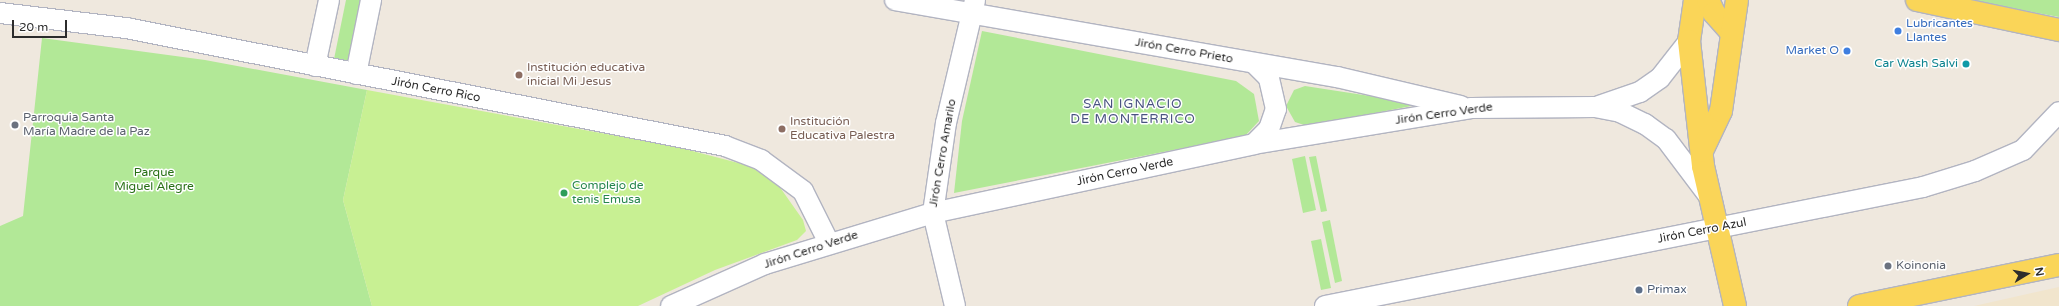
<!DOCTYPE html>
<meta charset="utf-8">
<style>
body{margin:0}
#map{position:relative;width:2059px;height:306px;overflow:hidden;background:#efe8de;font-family:"Varela Round",sans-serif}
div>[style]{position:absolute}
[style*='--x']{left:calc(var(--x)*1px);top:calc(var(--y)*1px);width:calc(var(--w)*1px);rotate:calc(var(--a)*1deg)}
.education>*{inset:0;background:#f1e5cd}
.green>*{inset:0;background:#b2e897}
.pitch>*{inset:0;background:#c8f093}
.roads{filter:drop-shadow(1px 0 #b2b4c1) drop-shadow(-1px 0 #b2b4c1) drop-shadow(0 1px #b2b4c1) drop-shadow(0 -1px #b2b4c1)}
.minor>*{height:20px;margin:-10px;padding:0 10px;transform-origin:10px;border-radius:10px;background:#fff}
.major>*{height:22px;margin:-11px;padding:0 11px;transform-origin:11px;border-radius:11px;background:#fad558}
.dots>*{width:11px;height:11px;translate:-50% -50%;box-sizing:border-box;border:2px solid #fff;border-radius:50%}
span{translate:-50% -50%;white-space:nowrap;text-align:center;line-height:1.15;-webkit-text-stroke:3px #fff;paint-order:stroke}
.shop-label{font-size:12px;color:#366cbe}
.left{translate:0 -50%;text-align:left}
.right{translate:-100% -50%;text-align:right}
.street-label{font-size:12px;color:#2c2c2c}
.culture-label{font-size:12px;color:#0d838f}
.education-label{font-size:12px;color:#785e54}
.worship-label{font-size:12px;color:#5b616d}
.park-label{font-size:12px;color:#287016}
.leisure-label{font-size:12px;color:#27864d}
.service-label{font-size:12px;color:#4e5e75}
.neighbourhood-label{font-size:13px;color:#495381;letter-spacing:1px}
.north{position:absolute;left:2007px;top:254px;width:40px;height:40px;-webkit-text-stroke:3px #fff;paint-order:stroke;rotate:80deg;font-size:11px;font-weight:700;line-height:16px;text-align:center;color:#2c2c2c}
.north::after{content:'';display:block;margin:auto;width:14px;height:18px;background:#2c2c2c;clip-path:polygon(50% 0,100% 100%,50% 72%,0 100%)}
.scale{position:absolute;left:12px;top:20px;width:55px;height:18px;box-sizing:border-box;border:2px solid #2c2c2c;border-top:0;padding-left:5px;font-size:12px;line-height:14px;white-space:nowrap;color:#2c2c2c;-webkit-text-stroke:3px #fff;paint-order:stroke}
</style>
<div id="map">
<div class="education">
<i style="clip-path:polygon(2059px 287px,2059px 306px,1974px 306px)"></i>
</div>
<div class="green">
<i style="clip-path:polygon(346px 0,364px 0,351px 62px,334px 59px)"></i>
<i style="clip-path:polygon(1969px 0,2059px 0,2059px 17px)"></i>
<i style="clip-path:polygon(982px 31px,1236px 81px,1254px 94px,1259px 121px,1245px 136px,954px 193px,962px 121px)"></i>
<i style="clip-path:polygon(42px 38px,205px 60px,367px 90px,343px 200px,372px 306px,0 306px,0 226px,23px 216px)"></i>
<i style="clip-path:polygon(1305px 86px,1422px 104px,1307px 126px,1295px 122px,1286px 106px,1294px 90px)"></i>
<i style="clip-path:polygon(1305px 156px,1316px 210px,1303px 213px,1292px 159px)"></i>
<i style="clip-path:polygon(1316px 156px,1327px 211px,1321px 212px,1309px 157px)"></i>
<i style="clip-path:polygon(1330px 220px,1342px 281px,1335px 283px,1322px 222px)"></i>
<i style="clip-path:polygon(1321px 239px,1331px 288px,1321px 290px,1311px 241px)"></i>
</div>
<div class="pitch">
<i style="clip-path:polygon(367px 90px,677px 147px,750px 166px,779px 186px,803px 220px,806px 231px,797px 240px,715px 270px,638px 306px,372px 306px,343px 200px)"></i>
</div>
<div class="roads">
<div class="minor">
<i style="--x:895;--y:0;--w:449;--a:9.9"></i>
<i style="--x:1337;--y:77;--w:127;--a:13.2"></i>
<i style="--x:0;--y:13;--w:127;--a:6.8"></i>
<i style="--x:126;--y:28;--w:611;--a:11.14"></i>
<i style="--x:725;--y:146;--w:39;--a:21"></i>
<i style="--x:761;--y:160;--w:52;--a:36.4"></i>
<i style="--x:803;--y:191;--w:58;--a:63.4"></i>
<i style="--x:315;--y:66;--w:67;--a:-78"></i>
<i style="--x:356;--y:74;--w:76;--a:-78.5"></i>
<i style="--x:1599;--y:106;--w:43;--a:-18.9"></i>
<i style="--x:1640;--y:92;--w:24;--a:-35"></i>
<i style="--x:1660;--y:78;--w:47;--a:-51.9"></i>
<i style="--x:1254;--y:144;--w:21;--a:-45"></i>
<i style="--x:1269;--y:129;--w:21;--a:-71"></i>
<i style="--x:1276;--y:109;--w:32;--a:-103"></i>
<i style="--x:1269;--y:78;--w:21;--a:-135"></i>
<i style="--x:671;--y:306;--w:103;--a:-24.1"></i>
<i style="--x:765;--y:264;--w:176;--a:-16.9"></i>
<i style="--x:933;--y:213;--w:328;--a:-12.1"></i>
<i style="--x:1254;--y:144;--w:220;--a:-9.4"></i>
<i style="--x:1471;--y:108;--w:124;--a:-0.5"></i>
<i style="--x:1595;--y:107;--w:25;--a:11"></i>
<i style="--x:1620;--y:112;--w:28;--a:26"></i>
<i style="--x:1645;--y:124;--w:26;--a:36"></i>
<i style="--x:1666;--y:139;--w:71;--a:53"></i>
<i style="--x:955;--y:306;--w:96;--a:-103.3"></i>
<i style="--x:933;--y:213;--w:91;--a:-81.8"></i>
<i style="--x:946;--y:123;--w:126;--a:-76.7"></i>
<i style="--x:1325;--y:306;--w:610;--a:-11.25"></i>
<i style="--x:1923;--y:187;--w:54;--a:-17.1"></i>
<i style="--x:1975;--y:171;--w:52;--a:-23.6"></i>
<i style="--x:2023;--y:150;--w:52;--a:-46.5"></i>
</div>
<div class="major">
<i style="--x:1695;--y:0;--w:41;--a:98.3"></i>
<i style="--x:1689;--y:41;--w:126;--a:83.6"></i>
<i style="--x:1703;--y:166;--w:144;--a:77.1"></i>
<i style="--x:1708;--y:0;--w:14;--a:65"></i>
<i style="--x:1714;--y:13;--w:27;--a:48"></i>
<i style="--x:1917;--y:0;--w:145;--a:11.9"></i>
<i style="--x:1702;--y:151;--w:44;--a:-64.6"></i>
<i style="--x:1721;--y:111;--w:112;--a:-81.8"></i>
<i style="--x:1859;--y:306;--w:204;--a:-11.6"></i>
</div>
</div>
<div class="dots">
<i style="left:1898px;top:31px;background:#3f7fe0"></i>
<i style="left:1847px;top:51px;background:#3f7fe0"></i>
<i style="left:1966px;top:64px;background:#0f9aa8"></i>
<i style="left:519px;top:75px;background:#8d6e63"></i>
<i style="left:15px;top:125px;background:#6b7280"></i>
<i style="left:782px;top:129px;background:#8d6e63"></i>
<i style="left:564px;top:193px;background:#2e9e5b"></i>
<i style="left:1888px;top:266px;background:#6b7280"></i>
<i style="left:1639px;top:290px;background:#5c6f8a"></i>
</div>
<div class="shop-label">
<span class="left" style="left:1906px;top:31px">Lubricantes<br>Llantes</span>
<span class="right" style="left:1839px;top:51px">Market O</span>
</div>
<div class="street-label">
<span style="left:1184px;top:51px;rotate:10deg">Jirón Cerro Prieto</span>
<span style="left:436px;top:90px;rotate:11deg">Jirón Cerro Rico</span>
<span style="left:1444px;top:114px;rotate:-8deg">Jirón Cerro Verde</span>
<span style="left:943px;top:153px;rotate:-80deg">Jirón Cerro Amarilo</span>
<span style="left:1125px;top:172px;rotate:-12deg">Jirón Cerro Verde</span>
<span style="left:1702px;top:231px;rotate:-11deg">Jirón Cerro Azul</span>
<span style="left:811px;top:250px;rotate:-18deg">Jirón Cerro Verde</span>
</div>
<div class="culture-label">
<span class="right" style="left:1958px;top:64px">Car Wash Salvi</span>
</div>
<div class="education-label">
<span class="left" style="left:527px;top:75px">Institución educativa<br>inicial Mi Jesus</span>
<span class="left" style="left:790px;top:129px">Institución<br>Educativa Palestra</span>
</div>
<div class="worship-label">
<span class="left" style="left:23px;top:125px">Parroquia Santa<br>María Madre de la Paz</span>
<span class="left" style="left:1896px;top:266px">Koinonia</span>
</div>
<div class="park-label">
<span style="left:154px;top:180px">Parque<br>Miguel Alegre</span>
</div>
<div class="leisure-label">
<span class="left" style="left:572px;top:193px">Complejo de<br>tenis Emusa</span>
</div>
<div class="service-label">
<span class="left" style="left:1647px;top:290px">Primax</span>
</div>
<div class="neighbourhood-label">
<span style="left:1133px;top:112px">SAN IGNACIO<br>DE MONTERRICO</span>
</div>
<div class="north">N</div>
<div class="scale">20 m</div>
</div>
